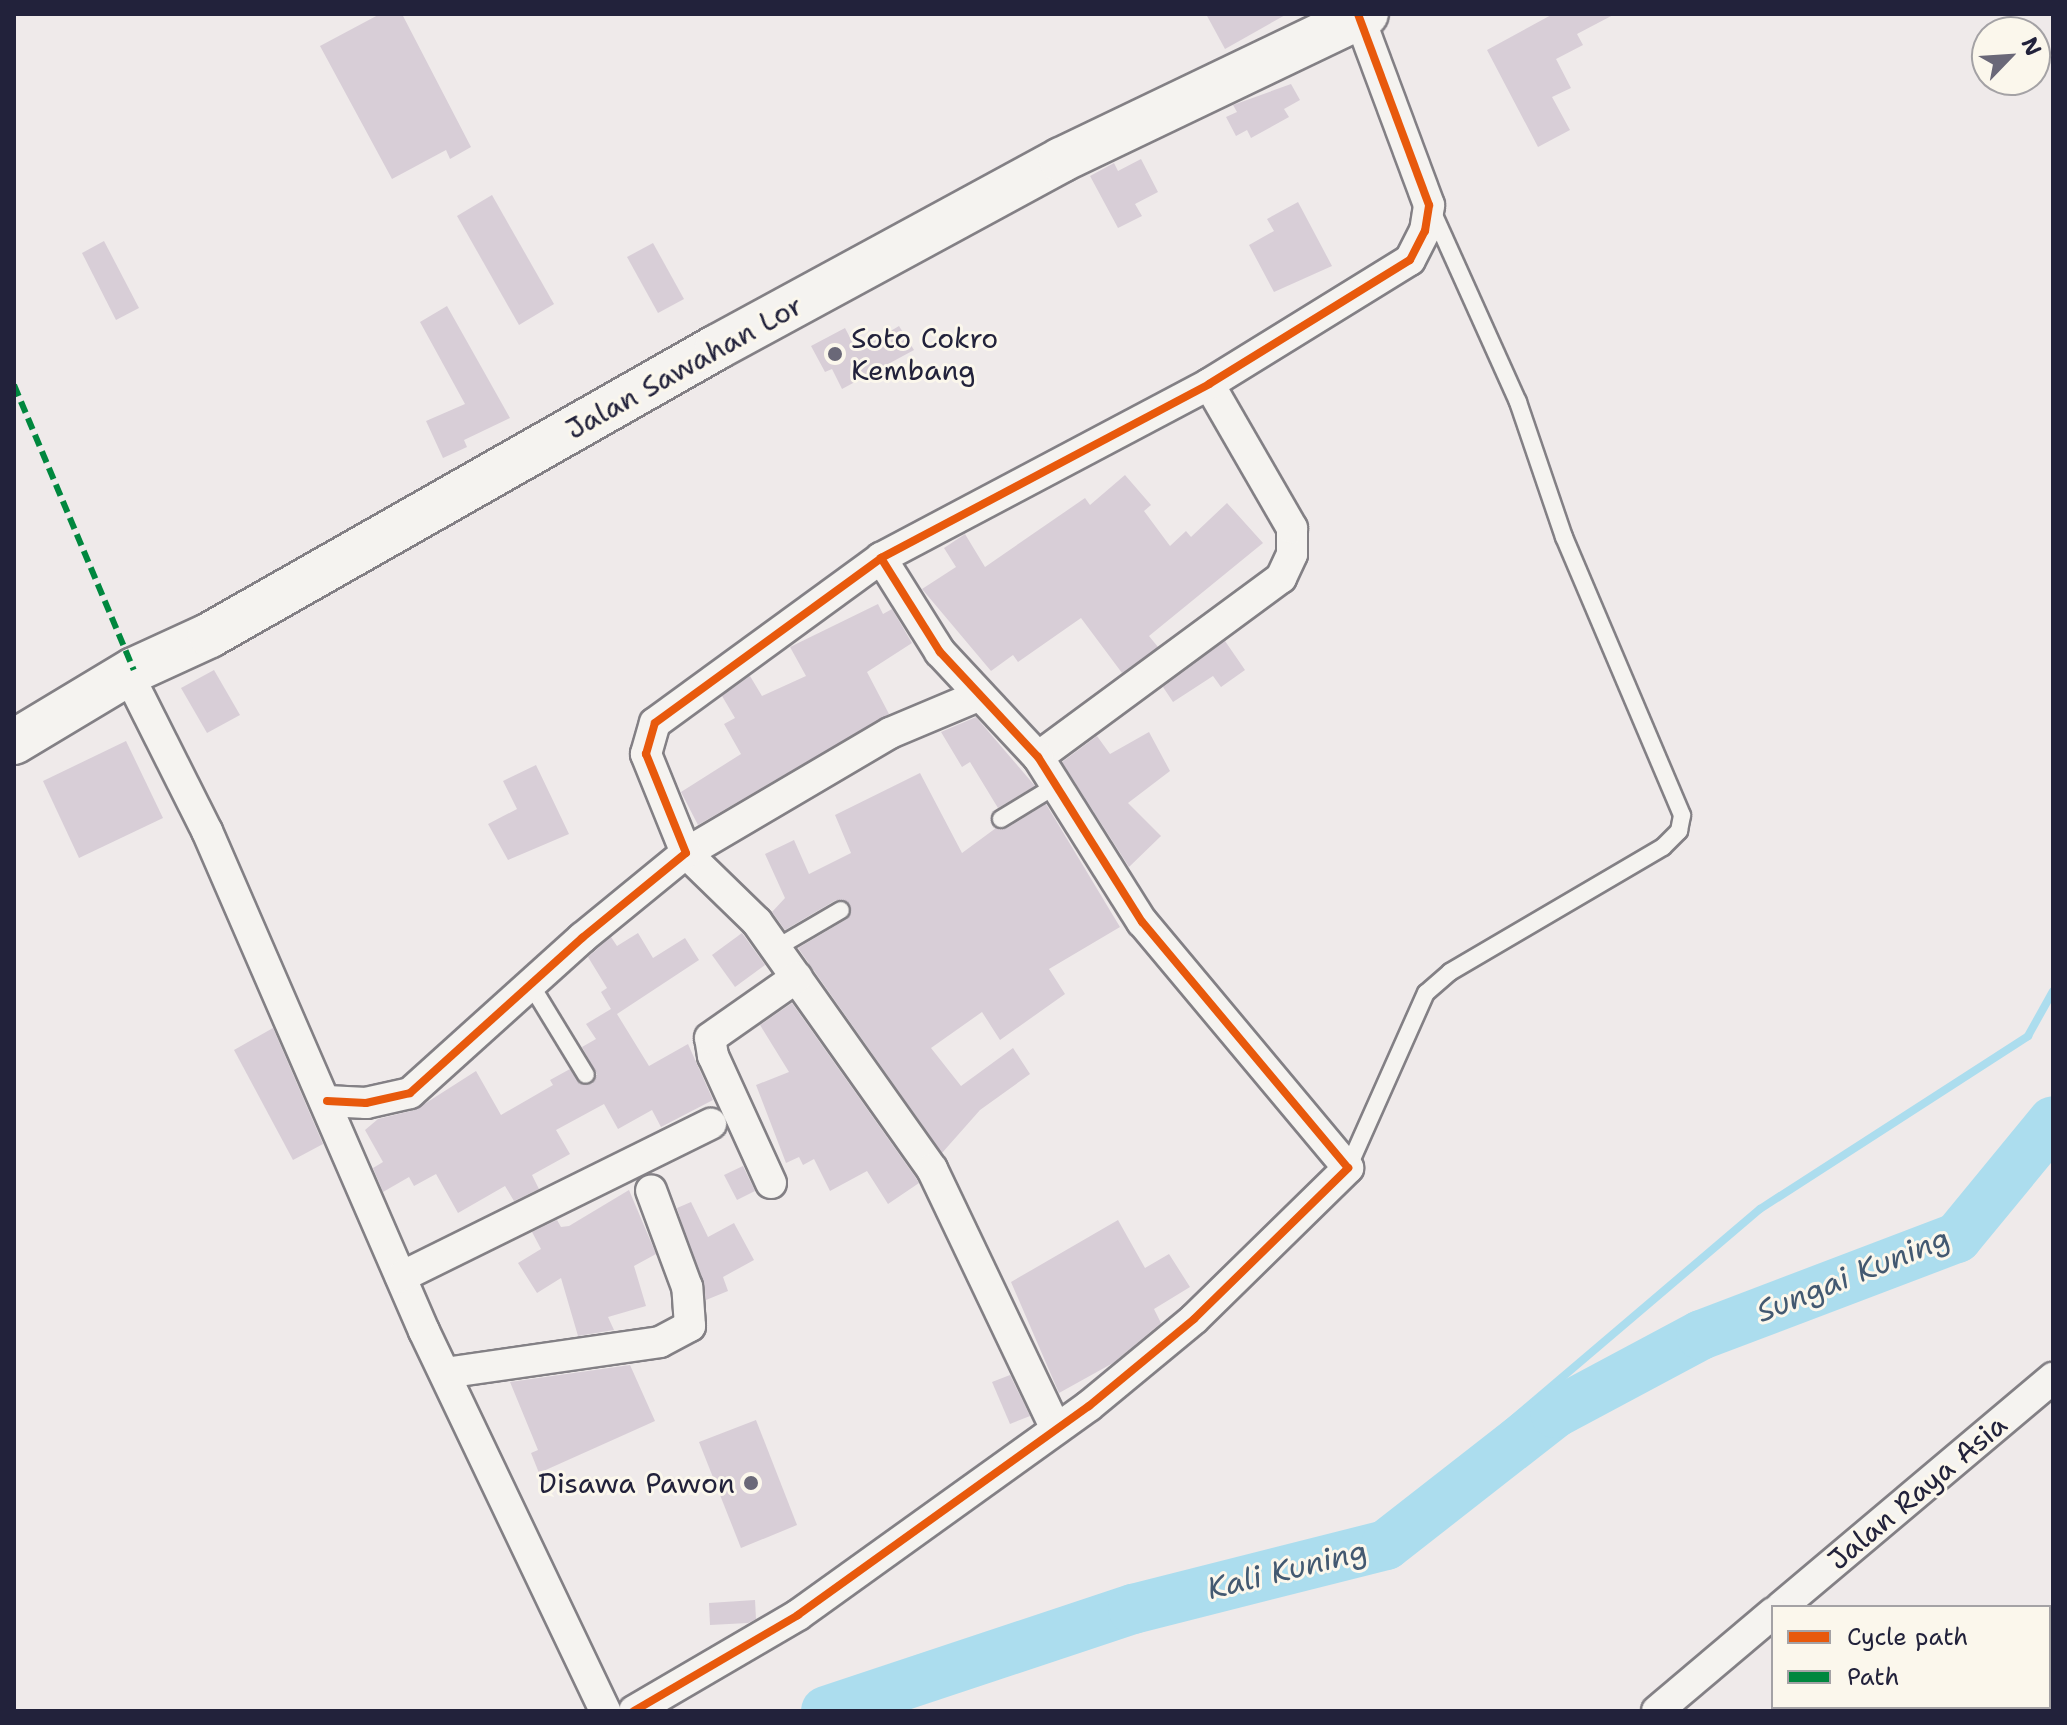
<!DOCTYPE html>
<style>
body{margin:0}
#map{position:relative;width:2067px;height:1725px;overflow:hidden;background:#efeaea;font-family:"Shantell Sans",sans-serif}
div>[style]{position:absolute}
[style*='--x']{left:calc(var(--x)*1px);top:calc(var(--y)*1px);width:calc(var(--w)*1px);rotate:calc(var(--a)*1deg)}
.stream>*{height:8px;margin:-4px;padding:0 4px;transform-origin:4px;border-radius:4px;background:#acddee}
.river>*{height:50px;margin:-25px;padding:0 25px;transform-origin:25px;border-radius:25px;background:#acddee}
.building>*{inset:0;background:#d8ced7}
.roads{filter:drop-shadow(2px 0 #838085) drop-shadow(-2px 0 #838085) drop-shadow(0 2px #838085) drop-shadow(0 -2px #838085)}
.service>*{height:16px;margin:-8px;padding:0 8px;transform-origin:8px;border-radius:8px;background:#f5f3f0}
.minor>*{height:30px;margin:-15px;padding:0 15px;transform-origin:15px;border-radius:15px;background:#f5f3f0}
.secondary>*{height:44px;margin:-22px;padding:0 22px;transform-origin:22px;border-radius:22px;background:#f5f3f0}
.quiet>*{height:6px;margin-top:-3px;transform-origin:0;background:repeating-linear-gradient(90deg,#00873e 0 12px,transparent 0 18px)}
.cycleway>*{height:8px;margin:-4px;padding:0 4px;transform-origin:4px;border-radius:4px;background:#e8590c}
.dots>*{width:22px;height:22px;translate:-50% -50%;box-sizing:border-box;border:4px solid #fbf7ec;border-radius:50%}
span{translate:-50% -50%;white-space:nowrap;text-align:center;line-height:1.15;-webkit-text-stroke:6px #fbf7ec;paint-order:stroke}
.poi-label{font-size:28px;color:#22223b}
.left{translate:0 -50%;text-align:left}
.right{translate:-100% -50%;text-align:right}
.street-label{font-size:28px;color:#22223b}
.water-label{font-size:30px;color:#435971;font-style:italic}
.frame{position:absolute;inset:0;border:16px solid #22223b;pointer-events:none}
.legend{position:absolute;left:1771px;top:1605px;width:280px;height:104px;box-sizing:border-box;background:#fbf7ec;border:2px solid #a4a2a5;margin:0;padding:10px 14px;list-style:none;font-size:24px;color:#22223b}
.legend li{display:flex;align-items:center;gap:16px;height:40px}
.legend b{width:40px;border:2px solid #a4a2a5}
.north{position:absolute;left:1971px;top:16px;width:80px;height:80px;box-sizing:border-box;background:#fbf7ec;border:2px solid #a4a2a5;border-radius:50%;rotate:65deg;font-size:22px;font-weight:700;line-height:32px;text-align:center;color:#22223b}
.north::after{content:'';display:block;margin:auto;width:28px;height:36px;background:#6a6878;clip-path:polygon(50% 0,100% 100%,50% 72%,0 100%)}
</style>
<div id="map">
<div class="stream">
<i style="--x:1358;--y:1540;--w:22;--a:-18"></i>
<i style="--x:1379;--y:1533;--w:500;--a:-40.38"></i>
<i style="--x:1760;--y:1209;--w:319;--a:-32.8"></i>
<i style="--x:2028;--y:1036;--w:51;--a:-60.9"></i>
</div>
<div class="river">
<i style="--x:826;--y:1711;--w:324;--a:-18.4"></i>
<i style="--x:1133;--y:1609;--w:261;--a:-14.2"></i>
<i style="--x:1386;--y:1545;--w:214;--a:-38"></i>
<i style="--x:1555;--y:1413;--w:166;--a:-28.1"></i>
<i style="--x:1701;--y:1335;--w:274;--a:-20.8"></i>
<i style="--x:1957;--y:1238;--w:151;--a:-50.6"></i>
</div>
<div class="building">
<i style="clip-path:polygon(380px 14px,402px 14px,471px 147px,450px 159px,446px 150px,392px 179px,320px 46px)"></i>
<i style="clip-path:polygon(1206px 14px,1287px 14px,1225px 49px)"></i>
<i style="clip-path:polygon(1553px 14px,1615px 14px,1577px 34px,1583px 45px,1556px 59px,1571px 88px,1552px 97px,1570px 130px,1538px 147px,1487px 50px)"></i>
<i style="clip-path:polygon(1291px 84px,1300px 100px,1284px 109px,1289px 117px,1251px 138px,1247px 130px,1236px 136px,1226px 117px,1237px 112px,1233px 105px)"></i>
<i style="clip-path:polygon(1141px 159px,1158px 192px,1135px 204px,1142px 216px,1118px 228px,1090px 176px,1114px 163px,1118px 171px)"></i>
<i style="clip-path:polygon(492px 195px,554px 304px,519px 325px,457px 216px)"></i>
<i style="clip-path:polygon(1298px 202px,1332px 266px,1274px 292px,1249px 245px,1274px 231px,1267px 219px)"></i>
<i style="clip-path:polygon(104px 241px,139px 308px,116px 320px,82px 253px)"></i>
<i style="clip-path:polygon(653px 243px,684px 299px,658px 313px,627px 257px)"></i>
<i style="clip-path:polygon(447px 306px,510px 418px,464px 440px,467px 447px,443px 458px,426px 421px,465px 404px,420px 322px)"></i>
<i style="clip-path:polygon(899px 326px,914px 350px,842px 389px,832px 369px,825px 372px,811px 346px,845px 328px,857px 351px)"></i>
<i style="clip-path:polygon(1125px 475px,1151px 505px,1144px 511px,1170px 546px,1186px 531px,1191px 537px,1227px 503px,1263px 543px,1149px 636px,1158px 647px,1122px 673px,1081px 618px,1018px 662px,1013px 655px,991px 671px,922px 589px,956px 567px,944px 548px,965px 534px,985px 567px,1085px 498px,1090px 505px)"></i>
<i style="clip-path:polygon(878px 604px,883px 614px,892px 609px,912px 643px,867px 672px,889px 714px,698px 825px,681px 792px,741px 754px,724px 724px,735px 718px,722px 696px,750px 676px,762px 696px,806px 676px,790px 647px)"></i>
<i style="clip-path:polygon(1225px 641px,1245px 670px,1221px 687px,1213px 676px,1173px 702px,1163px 687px)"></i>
<i style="clip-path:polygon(214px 670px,240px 715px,207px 733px,181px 688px)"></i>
<i style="clip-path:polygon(976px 717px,1035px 786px,998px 808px,970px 762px,962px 767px,941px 732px)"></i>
<i style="clip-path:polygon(1149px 732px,1170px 771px,1128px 803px,1161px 836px,1129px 867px,1062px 762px,1097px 736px,1110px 754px)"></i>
<i style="clip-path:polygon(126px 741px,163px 818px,79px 858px,43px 781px)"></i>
<i style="clip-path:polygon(536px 765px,569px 834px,508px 860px,488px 824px,517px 809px,503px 781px)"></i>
<i style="clip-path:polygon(920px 773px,962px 853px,996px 828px,1007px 828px,1046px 804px,1120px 927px,1049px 969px,1065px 994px,1000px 1040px,982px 1012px,931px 1048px,961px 1086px,1013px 1048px,1030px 1074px,980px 1110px,942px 1153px,798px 948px,847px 919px,850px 904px,836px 900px,785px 930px,772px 912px,785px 898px,765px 854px,794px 840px,809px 874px,851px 853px,835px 815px)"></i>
<i style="clip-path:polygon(638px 933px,653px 958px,685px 938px,699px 960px,617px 1014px,649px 1066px,688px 1044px,713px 1100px,661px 1127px,652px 1110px,618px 1129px,604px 1104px,556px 1130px,570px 1154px,532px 1175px,539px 1189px,514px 1201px,505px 1186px,458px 1213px,436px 1174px,414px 1186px,409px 1177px,383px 1192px,373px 1168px,383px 1162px,365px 1130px,378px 1119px,415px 1110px,476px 1071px,501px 1115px,553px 1085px,550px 1080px,570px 1069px,580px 1084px,592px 1084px,597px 1074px,582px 1047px,596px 1039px,586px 1024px,611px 1009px,601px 992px,607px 988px,588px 957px,611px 937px,617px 946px)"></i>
<i style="clip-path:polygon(742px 933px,765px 965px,735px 987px,712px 955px)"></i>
<i style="clip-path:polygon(792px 1003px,916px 1178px,919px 1183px,888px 1204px,867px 1171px,830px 1191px,814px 1159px,803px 1165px,799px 1157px,786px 1163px,756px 1085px,789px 1072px,760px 1025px)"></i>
<i style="clip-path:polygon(273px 1028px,323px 1144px,293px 1160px,234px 1050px)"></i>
<i style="clip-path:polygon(743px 1166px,755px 1191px,737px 1200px,724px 1175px)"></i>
<i style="clip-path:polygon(629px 1190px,656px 1254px,634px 1266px,646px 1306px,608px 1317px,614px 1330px,578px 1336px,561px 1278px,537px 1293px,518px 1263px,541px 1249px,532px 1232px,557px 1220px,561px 1227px,569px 1226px)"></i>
<i style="clip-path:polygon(691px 1202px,708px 1237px,734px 1223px,754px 1260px,723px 1277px,728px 1291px,706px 1300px,677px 1208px)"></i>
<i style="clip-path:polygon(1118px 1220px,1145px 1268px,1169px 1254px,1190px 1287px,1154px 1309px,1161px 1323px,1113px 1363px,1059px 1393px,1011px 1282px)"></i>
<i style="clip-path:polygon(630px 1365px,655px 1421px,539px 1473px,531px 1453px,538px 1450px,510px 1382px)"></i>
<i style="clip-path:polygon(1010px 1375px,1030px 1416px,1010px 1424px,992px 1382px)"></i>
<i style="clip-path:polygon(756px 1420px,797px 1525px,741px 1548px,699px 1442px)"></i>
<i style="clip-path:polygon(755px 1600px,756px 1619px,748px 1623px,710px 1625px,709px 1603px)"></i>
</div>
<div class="roads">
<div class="service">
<i style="--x:1001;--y:819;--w:63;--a:-31.4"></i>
<i style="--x:776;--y:948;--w:75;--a:-30.3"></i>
<i style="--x:531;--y:985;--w:105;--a:58.6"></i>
<i style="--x:1348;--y:1168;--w:192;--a:-66"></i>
<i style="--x:1426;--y:993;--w:32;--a:-41"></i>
<i style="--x:1450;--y:972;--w:247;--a:-30.4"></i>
<i style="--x:1663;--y:847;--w:23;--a:-45"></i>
<i style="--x:1679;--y:831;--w:16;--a:-79"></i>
<i style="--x:1682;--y:815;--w:302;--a:-113"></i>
<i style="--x:1564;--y:537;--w:143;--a:-108.8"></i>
<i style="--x:1518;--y:402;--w:209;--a:-114.2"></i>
</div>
<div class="minor">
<i style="--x:128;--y:674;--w:176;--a:63.3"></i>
<i style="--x:207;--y:831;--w:545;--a:66.54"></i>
<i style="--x:424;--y:1331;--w:421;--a:64.5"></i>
<i style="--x:978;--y:696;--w:95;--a:157.2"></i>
<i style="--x:890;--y:733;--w:237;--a:149.5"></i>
<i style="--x:686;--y:853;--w:99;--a:44.2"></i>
<i style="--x:757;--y:922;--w:303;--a:54.7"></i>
<i style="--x:932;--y:1169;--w:288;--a:64.5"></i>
<i style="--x:1038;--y:757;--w:302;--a:-36.4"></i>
<i style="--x:1281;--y:578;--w:26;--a:-65"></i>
<i style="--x:1292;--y:554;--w:26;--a:-90"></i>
<i style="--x:1292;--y:528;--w:166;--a:-120"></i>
<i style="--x:327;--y:1101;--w:39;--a:3"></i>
<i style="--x:366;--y:1103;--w:45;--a:-12.8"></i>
<i style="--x:410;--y:1093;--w:232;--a:-42"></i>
<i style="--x:582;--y:938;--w:134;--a:-39.3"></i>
<i style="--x:686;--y:853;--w:107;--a:-112"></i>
<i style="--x:646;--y:754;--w:32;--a:-74"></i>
<i style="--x:655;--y:723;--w:280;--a:-36.1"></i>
<i style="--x:881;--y:558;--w:371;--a:-27.9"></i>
<i style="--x:1209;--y:384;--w:236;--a:-31.7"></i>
<i style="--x:1410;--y:260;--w:33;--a:-63"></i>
<i style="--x:1425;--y:231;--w:26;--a:-81"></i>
<i style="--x:1429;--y:205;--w:204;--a:-110.4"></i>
<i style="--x:771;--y:1183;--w:140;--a:-114.5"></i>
<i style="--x:713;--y:1056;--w:18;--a:-99"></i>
<i style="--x:710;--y:1038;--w:106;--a:-35"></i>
<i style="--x:401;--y:1277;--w:346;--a:-26.3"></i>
<i style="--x:445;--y:1373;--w:217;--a:-8.2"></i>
<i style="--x:660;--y:1342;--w:34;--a:-28"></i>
<i style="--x:690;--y:1326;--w:39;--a:-94"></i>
<i style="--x:687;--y:1287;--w:103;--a:-110.4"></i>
<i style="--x:1781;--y:1607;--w:356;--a:-40.1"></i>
<i style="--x:634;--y:1711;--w:190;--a:-30.3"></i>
<i style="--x:798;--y:1615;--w:358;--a:-35.7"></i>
<i style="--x:1089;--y:1406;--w:136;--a:-39.6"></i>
<i style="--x:1194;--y:1319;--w:216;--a:-44.4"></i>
<i style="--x:1348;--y:1168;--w:321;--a:-129.9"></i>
<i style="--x:1142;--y:922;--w:195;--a:-122.2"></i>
<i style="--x:1038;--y:757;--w:144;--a:-133"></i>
<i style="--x:940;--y:652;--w:111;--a:-122.1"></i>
<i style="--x:1657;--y:1711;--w:152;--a:-40.2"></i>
</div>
<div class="secondary">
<i style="--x:14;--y:742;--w:140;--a:-31"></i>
<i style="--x:134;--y:670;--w:84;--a:-24.7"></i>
<i style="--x:210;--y:635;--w:583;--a:-29.6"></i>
<i style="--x:717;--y:347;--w:392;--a:-28.5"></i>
<i style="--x:1061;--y:160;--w:338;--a:-25.6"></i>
</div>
</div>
<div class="quiet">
<i style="--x:14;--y:385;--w:309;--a:67.2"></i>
</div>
<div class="cycleway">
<i style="--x:327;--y:1101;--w:39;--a:3"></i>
<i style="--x:366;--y:1103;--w:45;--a:-12.8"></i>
<i style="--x:410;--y:1093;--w:232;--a:-42"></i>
<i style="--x:582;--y:938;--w:134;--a:-39.3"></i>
<i style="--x:686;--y:853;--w:107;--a:-112"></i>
<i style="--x:646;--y:754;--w:32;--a:-74"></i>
<i style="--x:655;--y:723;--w:280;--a:-36.1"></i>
<i style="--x:881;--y:558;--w:371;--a:-27.9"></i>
<i style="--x:1209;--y:384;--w:236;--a:-31.7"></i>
<i style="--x:1410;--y:260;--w:33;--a:-63"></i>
<i style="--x:1425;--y:231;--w:26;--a:-81"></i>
<i style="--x:1429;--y:205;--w:204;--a:-110.4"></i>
<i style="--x:634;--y:1711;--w:190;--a:-30.3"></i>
<i style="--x:798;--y:1615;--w:358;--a:-35.7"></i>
<i style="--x:1089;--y:1406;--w:136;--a:-39.6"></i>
<i style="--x:1194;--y:1319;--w:216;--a:-44.4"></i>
<i style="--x:1348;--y:1168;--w:321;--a:-129.9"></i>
<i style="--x:1142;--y:922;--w:195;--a:-122.2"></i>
<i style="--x:1038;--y:757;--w:144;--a:-133"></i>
<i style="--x:940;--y:652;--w:111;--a:-122.1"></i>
</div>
<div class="dots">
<i style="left:835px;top:354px;background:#6a6878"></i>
<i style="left:751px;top:1483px;background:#6a6878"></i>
</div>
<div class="poi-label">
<span class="left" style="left:851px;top:354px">Soto Cokro<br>Kembang</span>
<span class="right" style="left:735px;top:1483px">Disawa Pawon</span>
</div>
<div class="street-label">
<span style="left:684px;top:367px;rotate:-29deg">Jalan Sawahan Lor</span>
<span style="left:1917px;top:1492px;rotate:-40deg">Jalan Raya Asia</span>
</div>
<div class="water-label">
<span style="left:1853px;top:1275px;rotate:-22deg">Sungai Kuning</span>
<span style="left:1287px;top:1570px;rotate:-14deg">Kali Kuning</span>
</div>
<div class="frame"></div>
<ul class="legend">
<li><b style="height:10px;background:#e8590c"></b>Cycle path</li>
<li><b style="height:10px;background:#00873e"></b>Path</li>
</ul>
<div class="north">N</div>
</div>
